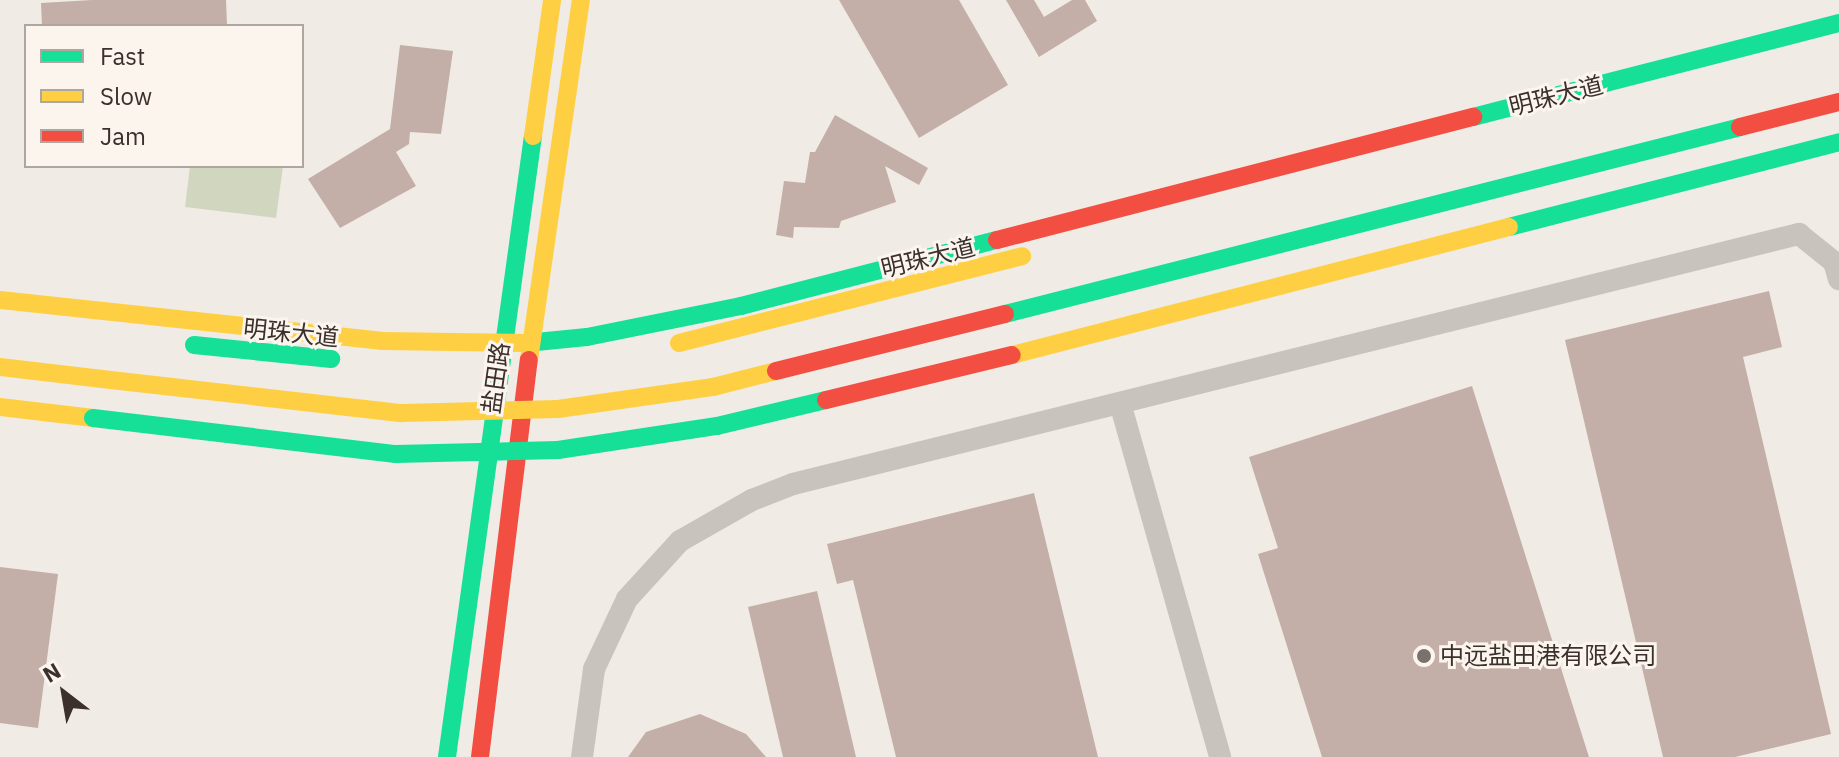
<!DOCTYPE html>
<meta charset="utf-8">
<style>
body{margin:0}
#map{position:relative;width:1839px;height:757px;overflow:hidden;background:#f0ebe5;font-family:"IBM Plex Sans","Noto Sans SC",sans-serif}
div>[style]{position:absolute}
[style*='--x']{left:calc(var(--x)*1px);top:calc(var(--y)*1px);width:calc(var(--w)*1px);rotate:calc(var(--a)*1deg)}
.green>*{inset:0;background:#d1d6bf}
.building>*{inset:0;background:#c3afa7}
.street>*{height:22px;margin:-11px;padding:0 11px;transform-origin:11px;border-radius:11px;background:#c9c3be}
.fast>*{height:18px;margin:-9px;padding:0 9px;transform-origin:9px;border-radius:9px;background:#16e098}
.slow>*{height:18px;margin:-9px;padding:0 9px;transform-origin:9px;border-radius:9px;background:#ffcf43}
.jam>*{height:18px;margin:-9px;padding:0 9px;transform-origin:9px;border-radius:9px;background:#f24e42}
.fast-bridge>*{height:18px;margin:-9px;padding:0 9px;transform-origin:9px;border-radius:9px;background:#16e098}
.slow-bridge>*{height:18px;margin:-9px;padding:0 9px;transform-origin:9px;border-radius:9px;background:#ffcf43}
.jam-bridge>*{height:18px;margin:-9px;padding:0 9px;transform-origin:9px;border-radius:9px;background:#f24e42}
.dots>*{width:22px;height:22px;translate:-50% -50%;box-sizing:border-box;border:4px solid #fbf5ee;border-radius:50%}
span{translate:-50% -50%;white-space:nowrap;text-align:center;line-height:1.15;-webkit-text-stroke:6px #fbf5ee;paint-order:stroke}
.street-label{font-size:24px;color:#3b302b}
.poi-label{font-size:24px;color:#3b302b}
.left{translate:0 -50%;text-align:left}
.legend{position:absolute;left:24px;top:24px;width:280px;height:144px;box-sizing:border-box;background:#fbf5ee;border:2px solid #aea6a0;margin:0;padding:10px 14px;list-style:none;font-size:24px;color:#3b302b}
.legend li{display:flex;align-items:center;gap:16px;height:40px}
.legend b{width:40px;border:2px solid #aea6a0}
.north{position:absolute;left:24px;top:653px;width:80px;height:80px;-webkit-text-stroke:6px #fbf5ee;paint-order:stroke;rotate:329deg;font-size:22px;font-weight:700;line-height:32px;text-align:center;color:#3b302b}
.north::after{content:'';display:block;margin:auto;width:28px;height:36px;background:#3b302b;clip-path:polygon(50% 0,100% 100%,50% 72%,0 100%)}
</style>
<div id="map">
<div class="green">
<i style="clip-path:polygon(190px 166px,283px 166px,276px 218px,185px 207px)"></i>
</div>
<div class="building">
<i style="clip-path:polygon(92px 0,226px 0,227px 25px,42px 26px,41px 3px)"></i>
<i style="clip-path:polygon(839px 0,959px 0,1008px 85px,919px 138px)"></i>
<i style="clip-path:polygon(1006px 0,1034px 0,1044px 17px,1072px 0,1085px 0,1097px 21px,1039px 57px)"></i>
<i style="clip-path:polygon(400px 45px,453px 51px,441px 134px,410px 132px,409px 144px,396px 152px,416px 186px,340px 228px,308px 179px,390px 129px)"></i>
<i style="clip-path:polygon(835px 115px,928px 168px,919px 185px,885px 166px,896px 202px,841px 221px,839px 228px,794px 227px,793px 238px,776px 235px,784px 181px,805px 183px,810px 152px,815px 152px)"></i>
<i style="clip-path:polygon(1769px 291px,1782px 347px,1743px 357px,1831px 734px,1735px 757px,1663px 757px,1565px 340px)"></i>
<i style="clip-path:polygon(1472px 386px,1589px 757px,1322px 757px,1258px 554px,1278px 548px,1249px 457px)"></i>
<i style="clip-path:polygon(1034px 493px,1098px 757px,896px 757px,853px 580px,837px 584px,827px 544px)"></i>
<i style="clip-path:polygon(0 567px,58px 574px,38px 728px,0 723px)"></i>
<i style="clip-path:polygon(817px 591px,856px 757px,783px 757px,748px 607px)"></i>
<i style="clip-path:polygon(700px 714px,746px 734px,766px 757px,628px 757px,646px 732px)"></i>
</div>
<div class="street">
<i style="--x:1120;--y:403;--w:368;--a:74.2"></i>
<i style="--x:582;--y:757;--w:89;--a:-82.2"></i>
<i style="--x:594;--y:669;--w:77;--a:-64.8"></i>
<i style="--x:627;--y:599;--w:79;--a:-47.6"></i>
<i style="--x:680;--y:541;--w:83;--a:-29.7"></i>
<i style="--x:752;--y:500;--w:44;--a:-21.3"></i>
<i style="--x:793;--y:484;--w:1037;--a:-13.96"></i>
<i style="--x:1799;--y:234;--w:45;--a:38.7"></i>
<i style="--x:1834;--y:262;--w:18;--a:74"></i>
</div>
<div class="fast">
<i style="--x:1473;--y:117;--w:378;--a:-14.4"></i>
<i style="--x:1509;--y:227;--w:341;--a:-14.4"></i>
<i style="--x:1005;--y:314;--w:758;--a:-14.27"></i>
<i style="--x:526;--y:343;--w:61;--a:-5.6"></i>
<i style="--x:587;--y:337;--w:157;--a:-11.4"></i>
<i style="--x:741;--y:306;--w:264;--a:-14.5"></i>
<i style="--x:194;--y:345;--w:138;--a:5.8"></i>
<i style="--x:447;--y:757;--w:627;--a:-82.12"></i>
</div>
<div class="slow">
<i style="--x:533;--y:136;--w:137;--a:-82"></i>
<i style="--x:0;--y:300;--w:383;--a:6.1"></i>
<i style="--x:381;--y:341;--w:145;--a:0.8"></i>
<i style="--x:679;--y:343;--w:354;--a:-14.2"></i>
<i style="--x:1012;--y:355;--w:513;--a:-14.44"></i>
<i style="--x:529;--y:360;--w:364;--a:-81.8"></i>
<i style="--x:0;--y:367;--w:103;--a:6.7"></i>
<i style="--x:0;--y:407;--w:94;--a:6.7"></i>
</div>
<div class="jam">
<i style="--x:1740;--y:127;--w:102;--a:-14.2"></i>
<i style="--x:997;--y:240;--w:492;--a:-14.5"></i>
<i style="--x:480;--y:757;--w:400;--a:-83"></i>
</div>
<div class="fast-bridge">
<i style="--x:93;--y:418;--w:305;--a:6.8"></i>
<i style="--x:396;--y:454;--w:162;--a:-1.4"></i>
<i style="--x:558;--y:450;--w:161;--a:-8.6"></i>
<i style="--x:717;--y:426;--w:112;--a:-13.4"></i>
</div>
<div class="slow-bridge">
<i style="--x:102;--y:379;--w:302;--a:6.5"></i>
<i style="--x:402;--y:413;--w:156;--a:-1.5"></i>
<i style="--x:558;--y:409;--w:157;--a:-8.1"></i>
<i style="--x:713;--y:387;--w:65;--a:-14.3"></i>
</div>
<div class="jam-bridge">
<i style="--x:776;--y:371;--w:236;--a:-14"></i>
<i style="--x:826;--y:400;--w:191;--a:-13.6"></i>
</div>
<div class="dots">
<i style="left:1424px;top:656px;background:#7a716c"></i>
</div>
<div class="street-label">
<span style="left:1556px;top:96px;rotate:-14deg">明珠大道</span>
<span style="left:928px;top:258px;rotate:-14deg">明珠大道</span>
<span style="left:291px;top:333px;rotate:6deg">明珠大道</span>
<span style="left:496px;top:378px;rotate:-82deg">盐田路</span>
</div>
<div class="poi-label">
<span class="left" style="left:1440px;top:656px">中远盐田港有限公司</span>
</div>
<ul class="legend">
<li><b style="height:10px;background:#16e098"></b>Fast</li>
<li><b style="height:10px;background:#ffcf43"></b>Slow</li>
<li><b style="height:10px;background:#f24e42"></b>Jam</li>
</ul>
<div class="north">N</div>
</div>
